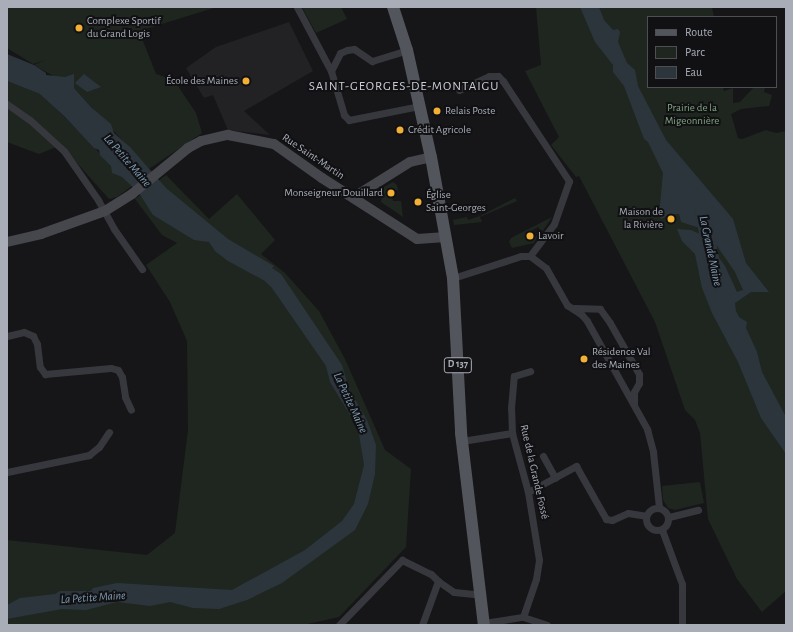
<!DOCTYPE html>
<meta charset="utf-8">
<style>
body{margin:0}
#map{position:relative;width:793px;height:632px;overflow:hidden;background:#161618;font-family:"Alegreya Sans",sans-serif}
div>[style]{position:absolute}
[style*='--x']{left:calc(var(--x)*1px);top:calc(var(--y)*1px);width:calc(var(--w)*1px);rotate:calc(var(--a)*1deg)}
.built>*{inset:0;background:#222225}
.green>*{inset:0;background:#1e261f}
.water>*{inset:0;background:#2c353c}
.river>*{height:15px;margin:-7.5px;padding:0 7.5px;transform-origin:7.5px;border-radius:7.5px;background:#2c353c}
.street>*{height:7px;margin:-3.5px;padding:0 3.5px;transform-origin:3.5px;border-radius:3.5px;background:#37383d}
.street>.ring{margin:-3.5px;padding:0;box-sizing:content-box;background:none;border:7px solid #37383d;border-radius:50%}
.secondary>*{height:10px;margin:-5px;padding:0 5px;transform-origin:5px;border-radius:5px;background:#45474d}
.primary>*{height:12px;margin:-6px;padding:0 6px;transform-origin:6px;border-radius:6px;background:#53555c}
.dots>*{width:11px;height:11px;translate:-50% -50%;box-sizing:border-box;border:2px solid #111113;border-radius:50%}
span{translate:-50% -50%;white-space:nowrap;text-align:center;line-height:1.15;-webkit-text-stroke:4px #111113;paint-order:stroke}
.shield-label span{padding:1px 3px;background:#111113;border:1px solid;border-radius:3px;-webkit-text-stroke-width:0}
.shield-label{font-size:10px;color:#a8adb8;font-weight:700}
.poi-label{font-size:11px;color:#a8adb8}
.left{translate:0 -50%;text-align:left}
.right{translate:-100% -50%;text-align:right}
.park-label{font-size:11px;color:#7fa381}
.street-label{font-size:11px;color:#a8adb8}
.water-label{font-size:12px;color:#7f9bb3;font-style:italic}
.quarter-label{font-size:13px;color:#c9ccd4;letter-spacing:1px}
.frame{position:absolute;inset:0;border:8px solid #a8adb8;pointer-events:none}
.legend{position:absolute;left:647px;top:16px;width:130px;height:72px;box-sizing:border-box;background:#111113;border:1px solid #4d4f55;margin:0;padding:5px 7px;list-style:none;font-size:12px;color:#a8adb8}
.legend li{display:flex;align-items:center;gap:8px;height:20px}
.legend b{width:20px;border:1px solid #4d4f55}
</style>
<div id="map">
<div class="built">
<i style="clip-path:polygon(289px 22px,313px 71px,244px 111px,270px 135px,228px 130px,213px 95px,204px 98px,186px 68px,216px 47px)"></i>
</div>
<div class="green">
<i style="clip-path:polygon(7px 7px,217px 7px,139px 31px,156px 74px,174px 80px,196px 113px,202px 133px,149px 169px,73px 87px,34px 65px,45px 60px,33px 64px,7px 48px)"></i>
<i style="clip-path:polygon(302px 7px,341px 7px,347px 19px,316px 33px)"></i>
<i style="clip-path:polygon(536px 7px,712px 7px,714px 17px,648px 17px,648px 87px,723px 87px,724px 91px,733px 88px,733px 103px,740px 102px,754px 87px,765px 87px,764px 92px,772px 95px,769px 106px,741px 109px,731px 114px,738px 138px,742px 139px,766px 130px,776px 133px,786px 131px,786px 591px,762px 612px,737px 579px,708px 519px,700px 433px,695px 420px,685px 410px,655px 322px,579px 176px,576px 177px,551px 145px,559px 137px,525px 71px,541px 65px)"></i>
<i style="clip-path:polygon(7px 81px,43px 95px,132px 186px,117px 197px,109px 199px,61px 145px,39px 154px,7px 142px)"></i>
<i style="clip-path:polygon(166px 175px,209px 219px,237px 194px,275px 240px,261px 254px,285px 273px,319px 311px,345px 359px,385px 450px,411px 469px,406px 547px,339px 617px,303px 625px,7px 625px,7px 540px,147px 555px,175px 533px,188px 430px,187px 341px,170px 302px,146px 265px,177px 243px,162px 235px,135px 199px)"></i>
<i style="clip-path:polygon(393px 182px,397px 185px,398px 190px,391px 191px,393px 201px,401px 201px,403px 217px,381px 202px,382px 196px,377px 191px)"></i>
<i style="clip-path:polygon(515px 198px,517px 201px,480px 217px,482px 222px,454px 225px,453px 220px,467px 217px,468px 220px,480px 216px)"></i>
<i style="clip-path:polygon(552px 217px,542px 232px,538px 227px,525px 234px,528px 241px,538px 235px,534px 243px,512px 248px,509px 242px,511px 238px)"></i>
<i style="clip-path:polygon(700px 482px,704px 503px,675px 510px,668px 508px,663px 500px,662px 486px)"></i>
</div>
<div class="water">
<i style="clip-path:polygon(580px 7px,599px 7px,604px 20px,613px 30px,618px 29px,620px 32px,618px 42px,627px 63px,635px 70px,638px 86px,666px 140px,733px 219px,746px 263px,769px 292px,751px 292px,735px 303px,736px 311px,739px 317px,747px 322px,746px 328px,757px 352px,762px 372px,786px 417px,786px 454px,761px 418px,738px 362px,712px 313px,702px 288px,695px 254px,682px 241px,677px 229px,691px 230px,702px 235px,725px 266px,737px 292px,743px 290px,735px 272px,706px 230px,681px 222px,679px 214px,669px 214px,662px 219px,659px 216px,663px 173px,648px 142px,644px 139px,624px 86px,613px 72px,613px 65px,595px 42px)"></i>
<i style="clip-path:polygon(7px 54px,34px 65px,46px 73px,46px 75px,65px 77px,74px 74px,74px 88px,92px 108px,111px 124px,114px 133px,130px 147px,166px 188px,228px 239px,274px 266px,272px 268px,281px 274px,342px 365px,349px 389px,367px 420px,376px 445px,375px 474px,368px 504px,355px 530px,282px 583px,247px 600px,219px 609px,193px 608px,170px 602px,150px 606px,117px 602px,86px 610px,62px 609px,7px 619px,7px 605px,20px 598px,55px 594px,60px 591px,91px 591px,93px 588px,117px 583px,232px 590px,305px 550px,342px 521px,354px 504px,364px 465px,358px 428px,330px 382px,326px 366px,272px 288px,265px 281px,228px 261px,215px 251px,209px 242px,194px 240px,153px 215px,139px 193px,122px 177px,112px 173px,111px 166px,100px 155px,99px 150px,94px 148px,64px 116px,40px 94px,7px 81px)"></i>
<i style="clip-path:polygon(84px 74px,101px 87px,87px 92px,75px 83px)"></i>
</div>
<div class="river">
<i style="--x:702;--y:211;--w:53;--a:79.1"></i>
</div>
<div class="street">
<i style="--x:297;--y:7;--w:72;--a:62"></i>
<i style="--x:331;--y:71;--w:46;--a:73.5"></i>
<i style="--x:344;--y:115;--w:7;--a:45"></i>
<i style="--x:349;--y:120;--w:71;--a:-11.3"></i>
<i style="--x:331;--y:71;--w:20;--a:-63"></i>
<i style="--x:340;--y:53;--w:8;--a:-23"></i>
<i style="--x:347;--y:50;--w:7;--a:-8"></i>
<i style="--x:354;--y:49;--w:22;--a:34"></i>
<i style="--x:372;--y:61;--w:37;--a:-17"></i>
<i style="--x:459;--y:90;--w:33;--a:-25"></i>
<i style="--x:489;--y:76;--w:9;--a:0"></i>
<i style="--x:498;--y:76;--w:7;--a:45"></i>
<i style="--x:503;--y:81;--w:120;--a:56.6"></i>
<i style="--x:569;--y:181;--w:46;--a:109.2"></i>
<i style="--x:554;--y:224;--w:40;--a:127"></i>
<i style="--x:7;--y:104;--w:28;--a:35"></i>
<i style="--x:30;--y:120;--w:46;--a:42.4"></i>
<i style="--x:64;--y:151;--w:60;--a:55.2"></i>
<i style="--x:98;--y:200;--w:33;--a:61"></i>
<i style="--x:114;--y:229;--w:49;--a:55"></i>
<i style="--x:453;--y:278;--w:71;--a:-17.9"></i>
<i style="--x:521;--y:256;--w:9;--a:0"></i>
<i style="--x:530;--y:256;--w:20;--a:37"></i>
<i style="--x:546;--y:268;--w:43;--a:60.4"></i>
<i style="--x:567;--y:305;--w:17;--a:33"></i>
<i style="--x:581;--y:314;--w:9;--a:49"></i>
<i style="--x:587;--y:321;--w:124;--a:60.9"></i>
<i style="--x:647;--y:429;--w:24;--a:75"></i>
<i style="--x:653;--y:452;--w:55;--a:83.8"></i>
<i style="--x:575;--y:308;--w:25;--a:2"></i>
<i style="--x:600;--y:309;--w:17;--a:54"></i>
<i style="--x:610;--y:323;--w:59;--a:60.4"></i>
<i style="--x:639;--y:374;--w:9;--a:90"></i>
<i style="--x:639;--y:383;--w:10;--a:119"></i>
<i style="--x:634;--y:392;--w:12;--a:90"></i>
<i style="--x:7;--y:336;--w:17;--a:-13"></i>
<i style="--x:24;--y:332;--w:10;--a:24"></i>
<i style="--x:33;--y:336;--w:9;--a:63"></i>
<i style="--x:37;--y:344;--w:23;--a:83"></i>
<i style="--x:40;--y:367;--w:9;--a:54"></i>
<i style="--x:45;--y:374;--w:66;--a:-5.2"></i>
<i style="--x:111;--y:368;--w:7;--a:16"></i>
<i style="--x:118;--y:370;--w:8;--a:60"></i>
<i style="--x:122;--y:377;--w:20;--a:81"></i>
<i style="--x:125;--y:397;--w:14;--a:65"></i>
<i style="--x:462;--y:441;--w:51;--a:-9.1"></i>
<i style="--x:543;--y:456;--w:25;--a:61"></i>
<i style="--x:7;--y:472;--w:84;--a:-11.7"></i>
<i style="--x:89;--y:455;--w:13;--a:-39"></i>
<i style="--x:99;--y:447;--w:18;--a:-56"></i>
<i style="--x:528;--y:492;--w:55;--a:-28.4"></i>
<i style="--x:576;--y:466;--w:61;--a:60.5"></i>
<i style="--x:606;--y:519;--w:6;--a:9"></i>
<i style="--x:612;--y:520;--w:17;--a:-24"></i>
<i style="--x:628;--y:513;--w:18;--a:9"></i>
<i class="ring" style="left:646px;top:508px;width:15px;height:15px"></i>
<i style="--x:669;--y:517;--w:30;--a:-14"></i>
<i style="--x:662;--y:530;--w:58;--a:69.7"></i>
<i style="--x:682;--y:584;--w:41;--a:90"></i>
<i style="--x:523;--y:617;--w:40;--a:-71.1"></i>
<i style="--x:536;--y:579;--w:19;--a:-81"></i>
<i style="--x:539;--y:560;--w:69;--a:-99.2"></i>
<i style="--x:528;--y:492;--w:61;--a:-105.2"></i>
<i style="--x:512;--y:433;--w:25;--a:-92"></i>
<i style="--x:511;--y:408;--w:32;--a:-85"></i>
<i style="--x:514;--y:376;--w:17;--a:-17"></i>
<i style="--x:484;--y:623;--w:39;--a:-9"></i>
<i style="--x:523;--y:617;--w:25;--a:18"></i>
<i style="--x:339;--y:625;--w:91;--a:-45.9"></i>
<i style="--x:402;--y:560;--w:32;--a:26"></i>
<i style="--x:431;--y:574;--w:10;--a:45"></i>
<i style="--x:422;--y:625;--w:47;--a:-70"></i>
<i style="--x:438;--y:581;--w:19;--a:35"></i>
<i style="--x:454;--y:592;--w:27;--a:6"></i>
</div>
<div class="secondary">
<i style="--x:354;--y:197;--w:66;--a:-32"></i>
<i style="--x:410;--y:162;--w:22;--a:-13"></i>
<i style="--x:7;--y:242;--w:35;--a:-13"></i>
<i style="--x:41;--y:234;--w:68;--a:-19.8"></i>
<i style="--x:105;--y:211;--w:32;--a:-32"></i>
<i style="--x:132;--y:194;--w:72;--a:-39.4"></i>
<i style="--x:188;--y:148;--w:15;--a:-28"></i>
<i style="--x:201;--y:141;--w:28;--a:-13"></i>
<i style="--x:228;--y:135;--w:47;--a:11.1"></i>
<i style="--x:274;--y:144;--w:59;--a:35.3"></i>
<i style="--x:322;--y:178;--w:113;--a:32.7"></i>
<i style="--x:417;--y:239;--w:29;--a:-4"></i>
</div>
<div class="primary">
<i style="--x:393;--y:7;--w:45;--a:72"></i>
<i style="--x:407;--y:50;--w:110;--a:77.4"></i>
<i style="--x:431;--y:157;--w:123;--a:79.7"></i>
<i style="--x:453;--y:278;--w:155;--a:87"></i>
<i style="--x:461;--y:433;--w:193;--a:83.2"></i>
</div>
<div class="dots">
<i style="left:79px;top:28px;background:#f2b134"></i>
<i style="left:246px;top:81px;background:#f2b134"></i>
<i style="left:437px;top:111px;background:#f2b134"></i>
<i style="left:400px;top:130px;background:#f2b134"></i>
<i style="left:391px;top:193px;background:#f2b134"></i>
<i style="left:418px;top:202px;background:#f2b134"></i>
<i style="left:671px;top:219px;background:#f2b134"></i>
<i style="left:530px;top:236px;background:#f2b134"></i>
<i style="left:584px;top:359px;background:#f2b134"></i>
</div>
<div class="shield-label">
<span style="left:458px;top:365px">D 137</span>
</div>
<div class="poi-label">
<span class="left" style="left:87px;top:28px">Complexe Sportif<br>du Grand Logis</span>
<span class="right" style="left:238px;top:81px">École des Maines</span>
<span class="left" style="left:445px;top:111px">Relais Poste</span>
<span class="left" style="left:408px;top:130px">Crédit Agricole</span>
<span class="right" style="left:383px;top:193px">Monseigneur Douillard</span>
<span class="left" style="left:426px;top:202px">Église<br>Saint-Georges</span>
<span class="right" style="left:663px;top:219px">Maison de<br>la Rivière</span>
<span class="left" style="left:538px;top:236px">Lavoir</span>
<span class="left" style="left:592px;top:359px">Résidence Val<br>des Maines</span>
</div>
<div class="park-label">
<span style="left:692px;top:115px">Prairie de la<br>Migeonnière</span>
</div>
<div class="street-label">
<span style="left:313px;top:157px;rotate:34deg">Rue Saint-Martin</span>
<span style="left:534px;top:472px;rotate:77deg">Rue de la Grande Fossé</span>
</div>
<div class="water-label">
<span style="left:127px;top:161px;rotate:49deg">La Petite Maine</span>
<span style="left:710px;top:251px;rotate:78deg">La Grande Maine</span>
<span style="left:350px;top:403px;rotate:65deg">La Petite Maine</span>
<span style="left:93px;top:598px;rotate:-4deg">La Petite Maine</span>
</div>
<div class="quarter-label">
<span style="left:404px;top:87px">SAINT-GEORGES-DE-MONTAIGU</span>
</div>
<div class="frame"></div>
<ul class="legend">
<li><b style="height:5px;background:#53555c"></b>Route</li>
<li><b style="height:11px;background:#1e261f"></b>Parc</li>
<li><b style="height:11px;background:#2c353c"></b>Eau</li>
</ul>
</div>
